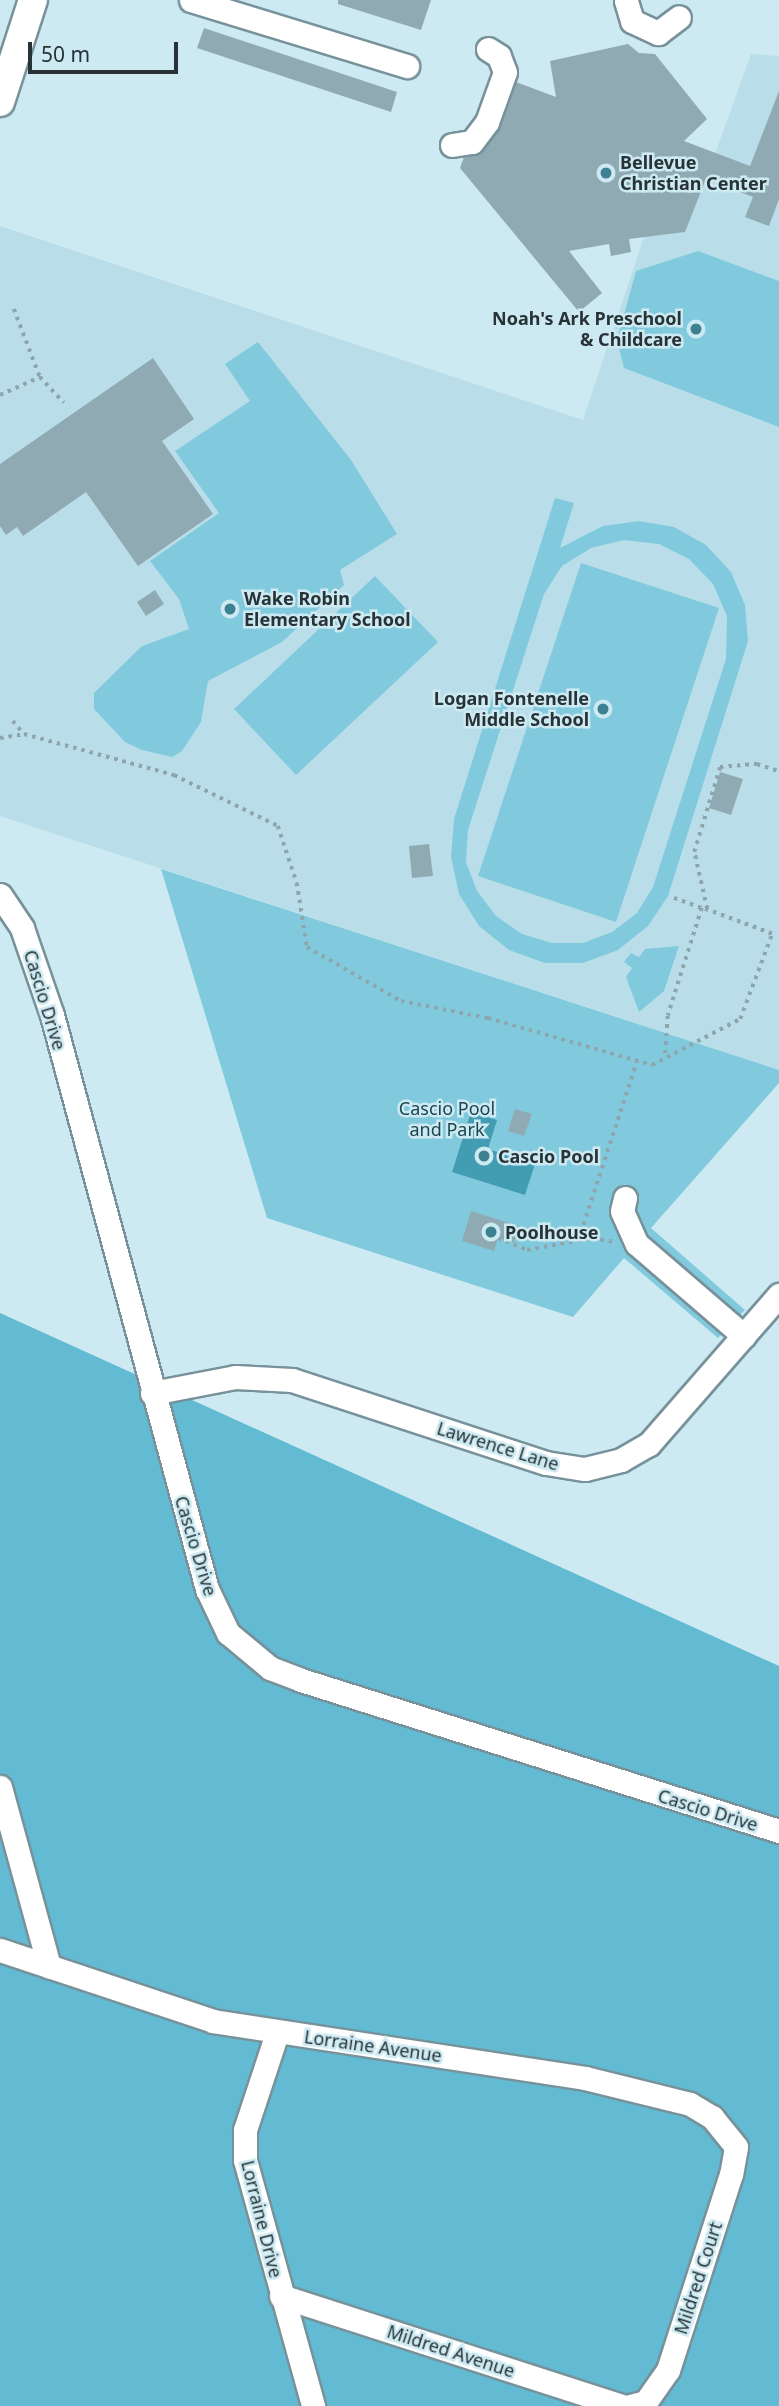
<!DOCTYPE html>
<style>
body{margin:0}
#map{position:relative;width:779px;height:2406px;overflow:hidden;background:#cdeaf2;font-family:"Noto Sans",sans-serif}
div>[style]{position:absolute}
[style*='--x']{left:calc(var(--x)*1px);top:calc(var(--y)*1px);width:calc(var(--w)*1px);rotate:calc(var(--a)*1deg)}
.built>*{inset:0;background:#b9dee9}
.green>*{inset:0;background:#81cade}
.forest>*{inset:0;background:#62bbd2}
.water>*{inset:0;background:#429db3}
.building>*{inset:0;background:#8faab2}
.path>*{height:3.5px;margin-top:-1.75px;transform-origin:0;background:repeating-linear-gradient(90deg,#8fa5ac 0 3.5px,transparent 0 8.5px)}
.roads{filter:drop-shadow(2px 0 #77929a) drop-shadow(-2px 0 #77929a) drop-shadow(0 2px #77929a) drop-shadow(0 -2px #77929a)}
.minor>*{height:23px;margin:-11.5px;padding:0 11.5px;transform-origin:11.5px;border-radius:11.5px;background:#fff}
.major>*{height:28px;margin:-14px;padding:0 14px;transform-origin:14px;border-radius:14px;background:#fff}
.dots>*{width:19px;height:19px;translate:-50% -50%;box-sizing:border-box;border:4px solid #cdeaf2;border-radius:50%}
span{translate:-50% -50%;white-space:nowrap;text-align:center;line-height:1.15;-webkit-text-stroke:5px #cdeaf2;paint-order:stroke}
.poi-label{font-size:18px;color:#283337;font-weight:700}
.left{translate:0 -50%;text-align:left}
.right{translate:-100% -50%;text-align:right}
.street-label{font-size:18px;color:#283337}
.park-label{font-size:18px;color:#1d4550}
.scale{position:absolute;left:28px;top:42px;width:150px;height:32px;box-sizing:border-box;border:4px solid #283337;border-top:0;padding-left:9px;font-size:21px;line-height:24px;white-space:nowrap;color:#283337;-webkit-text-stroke:5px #cdeaf2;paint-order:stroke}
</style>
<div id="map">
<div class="built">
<i style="clip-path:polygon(751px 54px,779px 56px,779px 1070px,0 816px,0 226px,583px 420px,644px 237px,706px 179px)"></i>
</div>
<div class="green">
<i style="clip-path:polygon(698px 251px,779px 281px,779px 427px,624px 368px,617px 340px,636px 271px)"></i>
<i style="clip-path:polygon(258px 342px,351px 460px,397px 534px,340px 570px,344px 585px,282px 642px,208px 681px,201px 722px,182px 751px,172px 757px,142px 750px,125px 742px,94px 709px,94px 693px,142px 646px,189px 629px,179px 599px,150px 561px,219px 513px,175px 451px,250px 401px,225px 364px)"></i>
<i style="clip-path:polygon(evenodd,555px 498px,574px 503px,560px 548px,603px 526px,639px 521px,674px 527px,706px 545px,731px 572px,745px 605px,748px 641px,668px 896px,648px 926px,618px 950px,583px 963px,545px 963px,509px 950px,479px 926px,459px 894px,451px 857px,454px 819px,555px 498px,624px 540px,659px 544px,689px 559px,713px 584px,727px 616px,726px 659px,653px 887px,637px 913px,612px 932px,583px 943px,552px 943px,522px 934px,496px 916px,477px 891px,466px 862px,468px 830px,544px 594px,562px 566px,591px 548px,624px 540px)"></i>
<i style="clip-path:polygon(581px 563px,719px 608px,616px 922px,478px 876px)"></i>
<i style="clip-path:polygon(375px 576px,438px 642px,296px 775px,234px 709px)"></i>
<i style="clip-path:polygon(161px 869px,779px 1070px,779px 1083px,651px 1228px,745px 1310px,718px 1338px,624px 1258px,573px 1317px,267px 1218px)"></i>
<i style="clip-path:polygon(679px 946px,664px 991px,639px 1012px,626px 977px,632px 968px,624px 962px,631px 953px,639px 957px,645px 949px)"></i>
</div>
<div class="forest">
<i style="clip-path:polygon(0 1313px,779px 1666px,779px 2406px,0 2406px)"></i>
</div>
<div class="water">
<i style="clip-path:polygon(471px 1112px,497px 1120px,488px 1149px,535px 1164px,525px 1195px,452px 1172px)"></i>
</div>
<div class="building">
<i style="clip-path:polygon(338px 0,431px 0,421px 30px,338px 4px)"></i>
<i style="clip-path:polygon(204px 28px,397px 92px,391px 112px,197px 48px)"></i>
<i style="clip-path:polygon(628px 44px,639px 53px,655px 54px,707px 119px,684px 141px,750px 166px,779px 91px,779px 199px,769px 226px,745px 217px,753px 197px,706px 179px,685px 232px,629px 239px,631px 252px,611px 256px,609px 244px,569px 251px,602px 293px,579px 312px,460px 168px,464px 157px,482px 151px,498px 130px,516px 82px,556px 97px,550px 61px)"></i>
<i style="clip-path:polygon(153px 358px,194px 419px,162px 441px,213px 514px,138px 566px,86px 492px,23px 536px,17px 527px,6px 535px,0 526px,0 464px)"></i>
<i style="clip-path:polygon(155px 590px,164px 604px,146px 616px,137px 602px)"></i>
<i style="clip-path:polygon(720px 772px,743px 779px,731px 815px,709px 808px)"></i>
<i style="clip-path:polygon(429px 844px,433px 876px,412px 878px,409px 846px)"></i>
<i style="clip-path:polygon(515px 1109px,532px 1114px,524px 1136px,508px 1131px)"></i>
<i style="clip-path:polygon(471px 1211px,519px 1226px,514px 1243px,498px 1238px,494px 1251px,462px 1241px)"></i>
</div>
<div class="path">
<i style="--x:14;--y:309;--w:73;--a:69.1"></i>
<i style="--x:40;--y:377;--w:35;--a:47"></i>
<i style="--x:0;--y:395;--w:44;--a:-24.2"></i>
<i style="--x:13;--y:721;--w:17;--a:50"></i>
<i style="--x:24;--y:734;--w:156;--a:15.3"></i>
<i style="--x:174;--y:775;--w:116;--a:26.1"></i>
<i style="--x:278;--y:826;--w:60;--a:71.6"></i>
<i style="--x:297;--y:883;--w:65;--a:81.1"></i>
<i style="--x:307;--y:947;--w:108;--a:29.9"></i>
<i style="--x:401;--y:1001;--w:89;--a:11.1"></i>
<i style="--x:488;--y:1018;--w:171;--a:16"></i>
<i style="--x:652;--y:1065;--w:99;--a:-27.6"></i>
<i style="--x:740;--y:1019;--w:91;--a:-69.4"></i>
<i style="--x:772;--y:934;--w:75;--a:-159.6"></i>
<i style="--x:702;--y:908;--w:113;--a:107.5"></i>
<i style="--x:668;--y:1016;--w:42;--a:94.1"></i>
<i style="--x:0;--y:738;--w:24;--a:-9"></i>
<i style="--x:674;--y:898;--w:30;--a:20"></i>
<i style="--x:707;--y:909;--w:58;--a:-102.8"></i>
<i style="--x:694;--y:852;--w:89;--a:-73"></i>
<i style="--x:720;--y:767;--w:37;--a:-5"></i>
<i style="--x:757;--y:764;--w:23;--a:18"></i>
<i style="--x:498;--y:1238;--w:31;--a:22"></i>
<i style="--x:527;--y:1250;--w:66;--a:-10.5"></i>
<i style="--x:592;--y:1238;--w:22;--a:10"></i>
<i style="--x:578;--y:1241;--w:189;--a:-71.9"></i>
</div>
<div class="roads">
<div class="minor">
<i style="--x:191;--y:0;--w:226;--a:17"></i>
<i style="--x:626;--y:1;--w:21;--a:73"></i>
<i style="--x:632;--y:21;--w:29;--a:25"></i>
<i style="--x:658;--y:33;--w:26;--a:-37"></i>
<i style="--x:452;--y:145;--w:20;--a:-9"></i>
<i style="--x:472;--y:142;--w:25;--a:-53"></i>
<i style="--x:487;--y:122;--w:53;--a:-70.2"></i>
<i style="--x:505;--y:72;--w:17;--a:-111"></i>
<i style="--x:499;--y:56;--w:13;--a:-148"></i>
<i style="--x:0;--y:895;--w:40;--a:56"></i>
<i style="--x:22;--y:928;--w:92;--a:71"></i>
<i style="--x:52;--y:1015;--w:595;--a:74.89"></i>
<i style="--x:207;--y:1589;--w:49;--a:64.5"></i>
<i style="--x:228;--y:1633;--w:55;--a:39.8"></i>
<i style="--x:270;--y:1668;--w:33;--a:21"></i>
<i style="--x:301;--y:1680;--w:501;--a:17.53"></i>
<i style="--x:625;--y:1198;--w:13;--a:103"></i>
<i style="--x:622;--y:1211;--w:36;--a:66"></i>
<i style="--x:637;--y:1244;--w:141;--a:40.7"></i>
<i style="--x:152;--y:1393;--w:85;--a:-10.9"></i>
<i style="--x:235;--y:1377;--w:57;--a:3"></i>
<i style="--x:292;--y:1380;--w:267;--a:18.1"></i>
<i style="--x:546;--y:1463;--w:39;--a:9"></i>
<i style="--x:585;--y:1469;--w:37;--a:-14"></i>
<i style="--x:621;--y:1460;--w:32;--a:-30"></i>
<i style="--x:649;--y:1444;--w:198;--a:-48.9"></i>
<i style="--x:0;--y:1787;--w:186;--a:74.7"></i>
<i style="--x:0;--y:1950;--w:225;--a:18.4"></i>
<i style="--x:213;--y:2021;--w:376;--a:8.7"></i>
<i style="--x:585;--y:2078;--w:108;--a:13.9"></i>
<i style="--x:690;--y:2104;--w:26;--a:31"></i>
<i style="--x:712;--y:2117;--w:38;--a:51"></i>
<i style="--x:736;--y:2147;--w:27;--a:100"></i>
<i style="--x:731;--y:2174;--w:206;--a:107.8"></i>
<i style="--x:668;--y:2370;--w:39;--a:125"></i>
<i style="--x:646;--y:2402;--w:16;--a:166"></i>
<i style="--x:277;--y:2033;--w:102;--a:108.3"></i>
<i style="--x:245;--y:2130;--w:30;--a:90"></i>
<i style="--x:245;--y:2160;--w:255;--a:74.5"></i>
<i style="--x:281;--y:2296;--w:358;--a:17.9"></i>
</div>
<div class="major">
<i style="--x:0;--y:102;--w:107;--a:-72.1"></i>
</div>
</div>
<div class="dots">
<i style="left:606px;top:173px;background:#3d8091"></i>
<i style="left:696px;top:329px;background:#3d8091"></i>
<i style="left:230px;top:609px;background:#3d8091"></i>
<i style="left:603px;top:709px;background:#3d8091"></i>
<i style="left:484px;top:1156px;background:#3d8091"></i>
<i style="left:491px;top:1232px;background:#3d8091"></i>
</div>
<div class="poi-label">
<span class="left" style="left:620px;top:173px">Bellevue<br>Christian Center</span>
<span class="right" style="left:682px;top:329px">Noah's Ark Preschool<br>&amp; Childcare</span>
<span class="left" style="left:244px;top:609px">Wake Robin<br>Elementary School</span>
<span class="right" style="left:589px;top:709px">Logan Fontenelle<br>Middle School</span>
<span class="left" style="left:498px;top:1156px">Cascio Pool</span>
<span class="left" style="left:505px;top:1232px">Poolhouse</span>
</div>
<div class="street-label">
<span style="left:45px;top:1000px;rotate:73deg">Cascio Drive</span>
<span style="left:498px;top:1446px;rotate:17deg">Lawrence Lane</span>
<span style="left:196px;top:1546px;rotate:73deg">Cascio Drive</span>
<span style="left:708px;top:1810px;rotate:17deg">Cascio Drive</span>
<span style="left:373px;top:2046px;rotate:8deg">Lorraine Avenue</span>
<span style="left:262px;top:2219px;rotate:76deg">Lorraine Drive</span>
<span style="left:698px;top:2278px;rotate:-72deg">Mildred Court</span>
<span style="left:451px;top:2351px;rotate:18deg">Mildred Avenue</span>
</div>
<div class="park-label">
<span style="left:447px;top:1119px">Cascio Pool<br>and Park</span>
</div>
<div class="scale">50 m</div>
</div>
